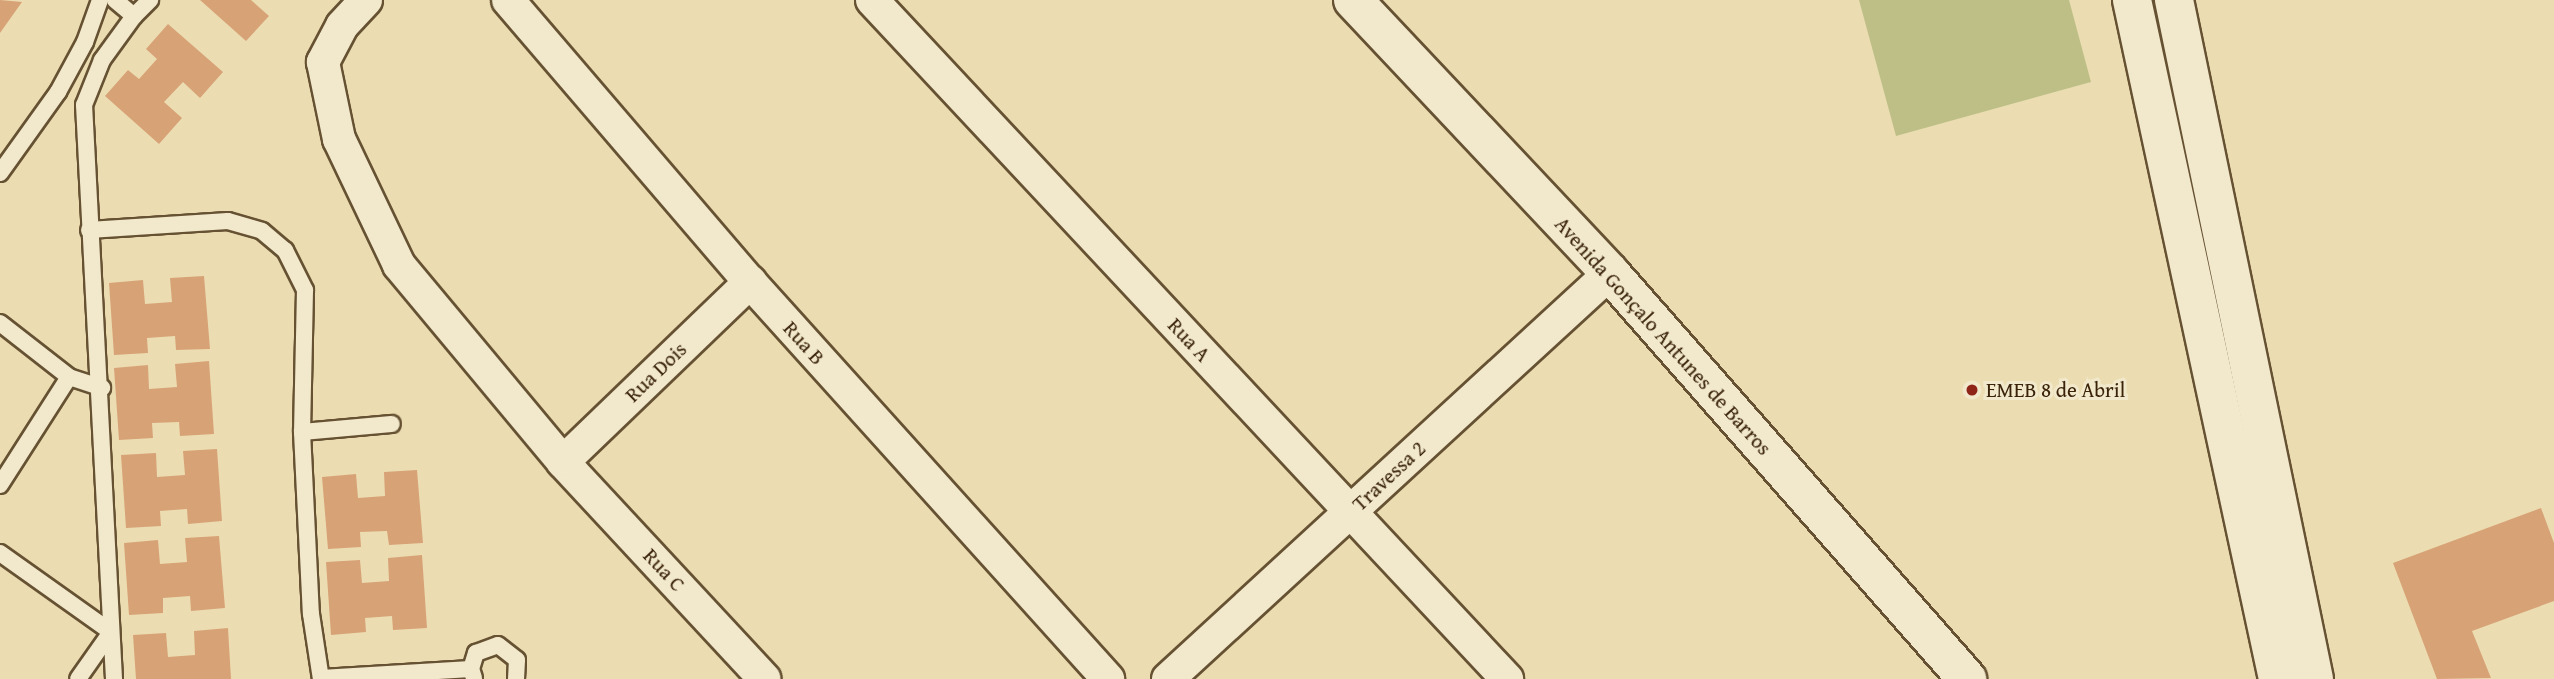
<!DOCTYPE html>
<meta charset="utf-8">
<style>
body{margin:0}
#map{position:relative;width:2554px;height:679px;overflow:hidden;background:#ebddb1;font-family:"Gentium Book Plus",serif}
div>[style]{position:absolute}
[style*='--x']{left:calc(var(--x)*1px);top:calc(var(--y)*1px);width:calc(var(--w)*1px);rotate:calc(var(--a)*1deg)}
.green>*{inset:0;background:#bebf87}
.building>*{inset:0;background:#d8a277}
.roads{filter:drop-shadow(2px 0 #665233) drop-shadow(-2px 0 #665233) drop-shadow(0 2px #665233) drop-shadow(0 -2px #665233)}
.lane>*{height:16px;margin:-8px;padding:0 8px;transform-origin:8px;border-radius:8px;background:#f2e9cc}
.street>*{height:32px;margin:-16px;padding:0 16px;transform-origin:16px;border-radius:16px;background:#f2e9cc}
.secondary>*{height:38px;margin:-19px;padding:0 19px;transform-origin:19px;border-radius:19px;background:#f2e9cc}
.dots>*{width:19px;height:19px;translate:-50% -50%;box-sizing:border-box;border:4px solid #f2e9cc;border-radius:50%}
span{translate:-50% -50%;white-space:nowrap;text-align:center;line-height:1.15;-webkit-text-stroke:6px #f2e9cc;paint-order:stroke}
.street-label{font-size:21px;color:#3a2309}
.poi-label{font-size:21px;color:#3a2309}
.left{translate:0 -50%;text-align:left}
</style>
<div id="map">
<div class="green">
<i style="clip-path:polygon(1859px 0,2069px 0,2091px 82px,1896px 136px)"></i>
</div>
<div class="building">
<i style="clip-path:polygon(0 0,22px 2px,0 33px)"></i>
<i style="clip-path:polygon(200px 0,251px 0,269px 16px,246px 41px)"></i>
<i style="clip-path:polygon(168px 24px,223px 72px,200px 98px,183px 82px,164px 102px,182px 118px,159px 144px,105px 96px,128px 70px,139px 79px,157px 59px,146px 49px)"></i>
<i style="clip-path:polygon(204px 276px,210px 349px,176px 350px,175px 336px,147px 338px,148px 353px,114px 355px,109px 283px,143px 280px,145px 304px,172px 302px,170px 278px)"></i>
<i style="clip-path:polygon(209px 361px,214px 434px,180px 436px,179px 422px,152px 423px,153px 438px,119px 440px,114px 368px,148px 365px,149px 389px,177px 387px,175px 364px)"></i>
<i style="clip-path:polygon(217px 449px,222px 521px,188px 524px,187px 509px,160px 511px,161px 526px,126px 528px,121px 455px,156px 453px,157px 477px,185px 475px,183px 451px)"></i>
<i style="clip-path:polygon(417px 470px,423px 543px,389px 545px,387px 531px,360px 532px,361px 547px,328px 549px,322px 477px,356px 474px,358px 498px,385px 496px,384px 472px)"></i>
<i style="clip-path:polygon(2541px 508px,2554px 543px,2554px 601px,2472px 631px,2491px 678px,2437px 679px,2393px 563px)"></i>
<i style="clip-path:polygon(219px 536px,225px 608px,191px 611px,190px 596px,163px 598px,163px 613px,129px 615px,124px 543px,158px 540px,160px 564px,187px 562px,185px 538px)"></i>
<i style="clip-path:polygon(422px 555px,427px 628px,393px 630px,392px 616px,365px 618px,366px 632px,331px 635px,326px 562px,360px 560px,362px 583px,389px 581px,388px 558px)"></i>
<i style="clip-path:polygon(228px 628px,231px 679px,136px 679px,133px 635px,166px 633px,168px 657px,195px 655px,194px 631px)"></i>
</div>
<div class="roads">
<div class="lane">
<i style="--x:115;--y:0;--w:25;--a:40"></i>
<i style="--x:134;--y:16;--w:23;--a:-45"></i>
<i style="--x:0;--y:173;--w:100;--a:-54.4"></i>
<i style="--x:58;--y:92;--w:57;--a:-61.6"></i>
<i style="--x:85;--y:42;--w:45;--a:-70.3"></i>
<i style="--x:89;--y:230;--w:139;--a:-3.7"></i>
<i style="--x:228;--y:221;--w:35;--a:16"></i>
<i style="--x:262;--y:231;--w:30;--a:40"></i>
<i style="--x:285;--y:250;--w:45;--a:63.4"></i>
<i style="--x:305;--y:290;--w:142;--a:91.2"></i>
<i style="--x:302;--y:432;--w:182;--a:87.2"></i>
<i style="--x:311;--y:614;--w:66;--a:81.3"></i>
<i style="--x:0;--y:323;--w:88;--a:38"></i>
<i style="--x:69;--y:377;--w:35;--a:18"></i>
<i style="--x:302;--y:432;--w:90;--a:-5.1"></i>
<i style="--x:0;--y:485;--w:128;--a:-57.4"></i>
<i style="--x:0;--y:553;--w:136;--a:35.4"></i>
<i style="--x:111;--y:632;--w:57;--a:125.1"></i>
<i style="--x:321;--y:678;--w:150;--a:-3.4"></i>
<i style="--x:474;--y:678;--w:9;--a:-108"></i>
<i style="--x:471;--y:669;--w:17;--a:-73"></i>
<i style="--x:476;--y:653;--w:23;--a:-20"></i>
<i style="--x:498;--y:645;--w:24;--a:38"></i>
<i style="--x:517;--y:660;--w:19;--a:93"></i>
<i style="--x:114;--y:679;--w:575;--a:-92.99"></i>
<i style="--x:84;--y:105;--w:48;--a:-68.2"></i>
<i style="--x:102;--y:60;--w:54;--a:-54"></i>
</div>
<div class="street">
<i style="--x:366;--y:0;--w:35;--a:133"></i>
<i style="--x:342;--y:26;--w:41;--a:117.8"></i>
<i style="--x:323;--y:62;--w:79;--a:78.3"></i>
<i style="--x:339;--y:139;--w:140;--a:64.5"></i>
<i style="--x:399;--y:265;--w:256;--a:50.2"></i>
<i style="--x:563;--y:462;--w:296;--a:47.1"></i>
<i style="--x:508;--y:0;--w:372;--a:49.4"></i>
<i style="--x:750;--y:282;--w:535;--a:47.96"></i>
<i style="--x:872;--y:0;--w:930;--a:46.92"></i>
<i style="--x:563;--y:462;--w:260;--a:-43.9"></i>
<i style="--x:1168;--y:679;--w:600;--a:-42.57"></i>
</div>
<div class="secondary">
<i style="--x:1353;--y:0;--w:375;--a:46.7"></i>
<i style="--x:1610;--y:273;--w:541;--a:48.67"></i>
<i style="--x:2132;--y:0;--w:695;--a:77.86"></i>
<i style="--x:2174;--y:0;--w:693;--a:78.35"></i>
</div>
</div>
<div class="dots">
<i style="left:1972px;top:390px;background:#8f2418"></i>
</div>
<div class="street-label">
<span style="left:1663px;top:336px;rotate:48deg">Avenida Gonçalo Antunes de Barros</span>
<span style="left:1189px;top:340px;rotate:47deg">Rua A</span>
<span style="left:804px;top:343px;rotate:48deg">Rua B</span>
<span style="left:656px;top:372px;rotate:-44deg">Rua Dois</span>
<span style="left:1389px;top:476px;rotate:-43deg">Travessa 2</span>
<span style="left:664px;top:570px;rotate:47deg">Rua C</span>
</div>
<div class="poi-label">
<span class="left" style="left:1986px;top:390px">EMEB 8 de Abril</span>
</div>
</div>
